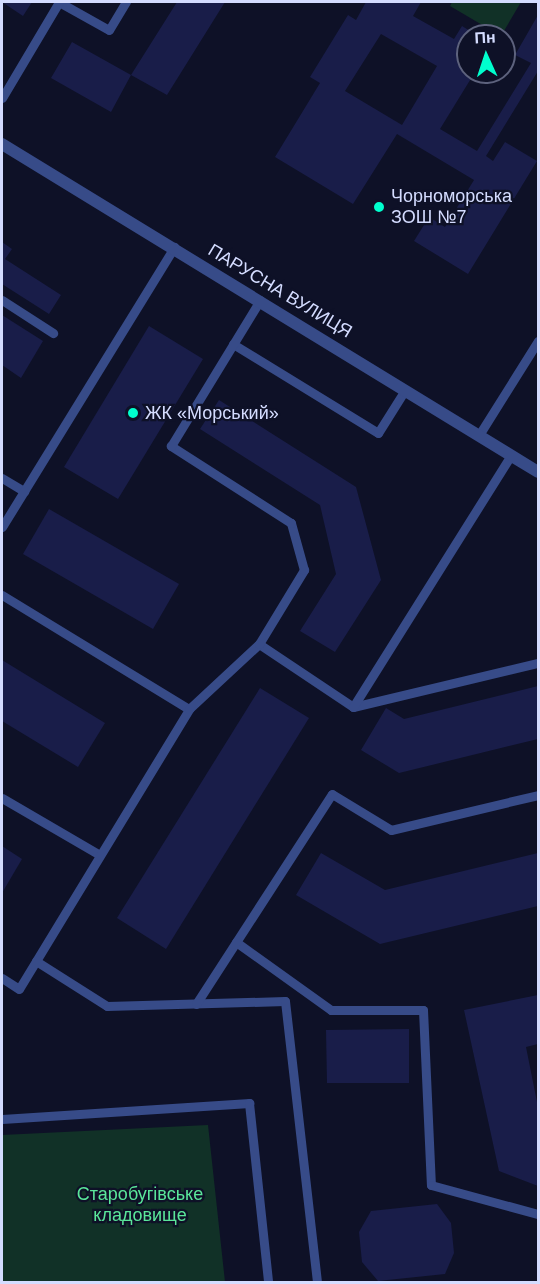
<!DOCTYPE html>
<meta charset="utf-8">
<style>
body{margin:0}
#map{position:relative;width:540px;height:1284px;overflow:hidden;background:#0e1127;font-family:Arial,sans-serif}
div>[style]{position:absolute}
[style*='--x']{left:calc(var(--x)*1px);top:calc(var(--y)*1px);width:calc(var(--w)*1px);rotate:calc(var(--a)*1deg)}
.green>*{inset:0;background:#113127}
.building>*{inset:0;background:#191d49}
.lane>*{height:9px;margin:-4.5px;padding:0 4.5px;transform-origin:4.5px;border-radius:4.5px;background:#374b88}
.street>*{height:12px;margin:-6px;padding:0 6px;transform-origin:6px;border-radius:6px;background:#374b88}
.dots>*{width:16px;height:16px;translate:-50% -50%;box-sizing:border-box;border:3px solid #0e1127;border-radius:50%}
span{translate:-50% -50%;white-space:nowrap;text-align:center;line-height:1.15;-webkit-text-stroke:4.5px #0e1127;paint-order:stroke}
.poi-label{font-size:18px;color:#d4dcff}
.left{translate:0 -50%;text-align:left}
.street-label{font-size:18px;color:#d4dcff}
.park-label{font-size:18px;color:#5ae69a}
.frame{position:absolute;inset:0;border:3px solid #d4dcff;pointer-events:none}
.north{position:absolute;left:456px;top:24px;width:60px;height:60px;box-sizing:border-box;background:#0e1127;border:2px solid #5d627d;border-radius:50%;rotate:357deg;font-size:16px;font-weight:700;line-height:24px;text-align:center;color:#d4dcff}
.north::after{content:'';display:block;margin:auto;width:21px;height:27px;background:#00ffce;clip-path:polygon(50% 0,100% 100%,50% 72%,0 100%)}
</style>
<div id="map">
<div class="green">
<i style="clip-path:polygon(452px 2px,521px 2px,501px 36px,450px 6px)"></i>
<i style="clip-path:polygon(208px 1125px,225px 1282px,2px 1282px,2px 1135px)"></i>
</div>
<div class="building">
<i style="clip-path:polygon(2px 2px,32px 2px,23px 16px)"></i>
<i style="clip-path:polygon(177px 2px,225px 2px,167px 95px,131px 75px,111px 112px,51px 78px,72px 42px,131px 75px)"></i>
<i style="clip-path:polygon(evenodd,366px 2px,421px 2px,413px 16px,454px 39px,462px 26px,478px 36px,468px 36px,468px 72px,475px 72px,440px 129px,477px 151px,531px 63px,515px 55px,538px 15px,538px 71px,486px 156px,493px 161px,505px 142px,537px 161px,468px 274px,414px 241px,429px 217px,445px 227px,474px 180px,397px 134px,353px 204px,275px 157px,320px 83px,310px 77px,348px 15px,356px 20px,366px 2px,381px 34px,437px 66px,402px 125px,345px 91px,381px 34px)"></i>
<i style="clip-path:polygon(2px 242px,12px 249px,5px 259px,61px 295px,49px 314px,2px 284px)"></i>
<i style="clip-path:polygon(2px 315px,43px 341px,21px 378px,2px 365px)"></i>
<i style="clip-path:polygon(149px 326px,203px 359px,118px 499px,64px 467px)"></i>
<i style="clip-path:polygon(219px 400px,356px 487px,381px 580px,335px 652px,300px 631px,336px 574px,320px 505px,200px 429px)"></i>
<i style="clip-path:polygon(49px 509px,179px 584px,153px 629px,23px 554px)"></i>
<i style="clip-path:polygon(2px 660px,105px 723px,78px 767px,2px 721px)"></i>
<i style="clip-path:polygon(538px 686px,538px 739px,399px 773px,361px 750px,386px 708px,404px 719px)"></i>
<i style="clip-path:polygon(260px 688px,309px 718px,166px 949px,117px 918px)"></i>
<i style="clip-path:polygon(2px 846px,22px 859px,2px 893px)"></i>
<i style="clip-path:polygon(321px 853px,385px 890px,538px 853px,538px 906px,380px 944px,296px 895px)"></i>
<i style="clip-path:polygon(538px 995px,538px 1044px,526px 1047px,538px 1107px,538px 1186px,499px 1171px,464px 1010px)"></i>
<i style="clip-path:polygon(409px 1029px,409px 1083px,327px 1083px,326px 1030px)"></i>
<i style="clip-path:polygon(437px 1204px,451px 1223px,454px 1253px,445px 1274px,378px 1281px,362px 1262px,359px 1232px,371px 1211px)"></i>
</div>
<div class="lane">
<i style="--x:59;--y:2;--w:57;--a:29.2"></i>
<i style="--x:109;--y:30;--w:33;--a:-59"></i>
<i style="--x:2;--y:98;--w:112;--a:-59.3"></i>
<i style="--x:2;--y:300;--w:61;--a:32.9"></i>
<i style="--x:233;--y:344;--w:170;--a:31.5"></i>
<i style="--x:378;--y:433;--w:51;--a:-57.9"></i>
<i style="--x:479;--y:435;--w:111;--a:-57.9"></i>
<i style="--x:2;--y:478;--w:26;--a:31"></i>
<i style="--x:2;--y:527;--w:329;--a:-58.4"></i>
<i style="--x:2;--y:595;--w:219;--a:31.4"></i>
<i style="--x:259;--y:644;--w:113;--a:33.8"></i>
<i style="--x:353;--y:707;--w:190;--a:-13.4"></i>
<i style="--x:353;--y:707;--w:297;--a:-57.9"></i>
<i style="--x:2;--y:798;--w:113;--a:30.2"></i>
<i style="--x:236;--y:942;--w:117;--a:35.6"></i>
<i style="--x:331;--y:1010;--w:92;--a:0"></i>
<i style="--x:423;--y:1010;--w:175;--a:87.4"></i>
<i style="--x:431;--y:1185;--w:111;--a:15.2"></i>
<i style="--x:36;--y:961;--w:84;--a:32.4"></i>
<i style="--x:107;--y:1006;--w:178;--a:-1.6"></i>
<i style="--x:285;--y:1001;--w:283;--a:83.5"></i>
<i style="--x:2;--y:978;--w:20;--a:33"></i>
<i style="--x:19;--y:989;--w:328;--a:-58.7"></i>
<i style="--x:189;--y:709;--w:96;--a:-42.9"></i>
<i style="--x:259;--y:644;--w:87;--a:-58.7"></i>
<i style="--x:304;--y:570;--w:49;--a:-105.5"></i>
<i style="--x:291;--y:523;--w:143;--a:-147.3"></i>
<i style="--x:171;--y:446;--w:171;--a:-58.6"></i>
<i style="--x:196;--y:1004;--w:250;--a:-57.1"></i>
<i style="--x:332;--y:794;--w:69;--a:31.4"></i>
<i style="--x:391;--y:830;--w:151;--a:-13.4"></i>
<i style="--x:2;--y:1119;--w:248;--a:-3.7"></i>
<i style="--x:249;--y:1103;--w:180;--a:83.9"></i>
</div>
<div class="street">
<i style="--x:2;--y:144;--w:628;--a:31.46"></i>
</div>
<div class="dots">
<i style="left:379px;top:207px;background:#00ffce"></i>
<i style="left:133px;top:413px;background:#00ffce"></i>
</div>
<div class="poi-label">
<span class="left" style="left:391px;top:207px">Чорноморська<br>ЗОШ №7</span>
<span class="left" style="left:145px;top:413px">ЖК «Морський»</span>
</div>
<div class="street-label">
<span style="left:280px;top:291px;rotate:31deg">ПАРУСНА ВУЛИЦЯ</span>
</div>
<div class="park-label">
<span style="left:140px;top:1205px">Старобугівське<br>кладовище</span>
</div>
<div class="frame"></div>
<div class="north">Пн</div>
</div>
